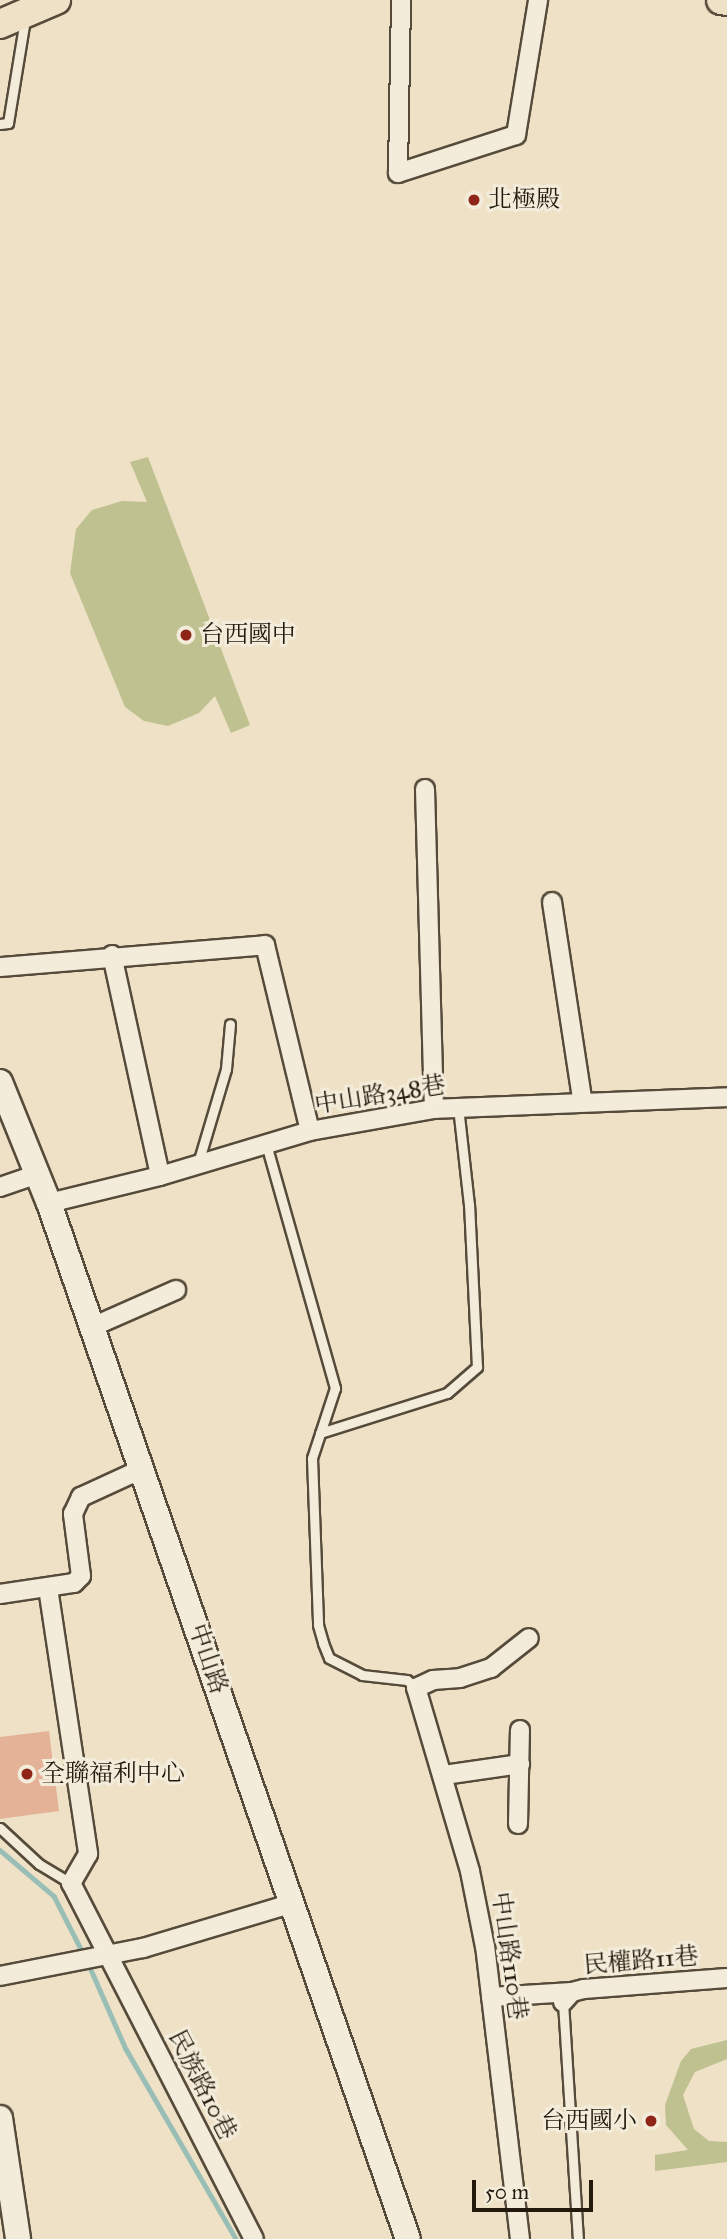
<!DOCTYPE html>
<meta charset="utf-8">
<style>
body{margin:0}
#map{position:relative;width:727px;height:2239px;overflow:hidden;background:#eee1c6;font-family:"IM FELL Great Primer","Noto Serif TC",serif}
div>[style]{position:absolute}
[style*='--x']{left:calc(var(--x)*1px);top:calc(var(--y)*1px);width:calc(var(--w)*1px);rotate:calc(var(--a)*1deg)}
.green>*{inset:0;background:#bfc191}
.stream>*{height:4.5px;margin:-2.25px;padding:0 2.25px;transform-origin:2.25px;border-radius:2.25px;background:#99beb5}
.building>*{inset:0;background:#e3b297}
.roads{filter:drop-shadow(2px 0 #564b3a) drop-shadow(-2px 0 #564b3a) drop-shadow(0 2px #564b3a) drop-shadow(0 -2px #564b3a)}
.lane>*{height:9px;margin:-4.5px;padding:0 4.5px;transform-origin:4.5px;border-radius:4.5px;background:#f4ecda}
.street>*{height:18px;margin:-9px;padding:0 9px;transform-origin:9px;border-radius:9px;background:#f4ecda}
.secondary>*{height:24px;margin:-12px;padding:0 12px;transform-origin:12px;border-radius:12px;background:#f4ecda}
.primary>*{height:28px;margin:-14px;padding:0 14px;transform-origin:14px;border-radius:14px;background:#eee1c6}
.dots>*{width:19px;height:19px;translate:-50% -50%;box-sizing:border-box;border:4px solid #f4ecda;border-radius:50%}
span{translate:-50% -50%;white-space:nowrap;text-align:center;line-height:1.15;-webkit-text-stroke:6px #f4ecda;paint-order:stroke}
.poi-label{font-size:24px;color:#23190c}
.left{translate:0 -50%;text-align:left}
.right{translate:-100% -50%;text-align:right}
.street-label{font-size:24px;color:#23190c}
.scale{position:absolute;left:472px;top:2180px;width:121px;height:32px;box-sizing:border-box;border:4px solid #23190c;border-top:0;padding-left:9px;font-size:21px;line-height:24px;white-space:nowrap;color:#23190c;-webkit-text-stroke:5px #f4ecda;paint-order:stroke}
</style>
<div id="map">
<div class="green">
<i style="clip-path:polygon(148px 457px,250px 725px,231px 733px,215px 696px,199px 713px,168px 726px,144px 721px,125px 707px,70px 573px,76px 529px,92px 510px,122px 501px,147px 502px,130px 462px)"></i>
<i style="clip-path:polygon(727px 2040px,727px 2059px,695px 2072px,683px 2095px,694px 2129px,709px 2141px,727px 2142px,727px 2162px,655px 2171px,655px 2155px,688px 2150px,666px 2125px,665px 2105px,681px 2061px,691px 2049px)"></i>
</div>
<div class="stream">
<i style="--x:0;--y:1850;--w:71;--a:40.4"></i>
<i style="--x:54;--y:1896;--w:66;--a:63"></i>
<i style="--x:88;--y:1963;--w:94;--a:66.2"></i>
<i style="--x:126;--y:2049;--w:220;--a:59.9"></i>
</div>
<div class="building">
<i style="clip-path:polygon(49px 1731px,59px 1811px,0 1819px,0 1737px)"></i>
</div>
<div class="roads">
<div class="lane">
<i style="--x:0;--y:124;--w:8;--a:-7"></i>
<i style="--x:8;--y:123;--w:105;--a:-80.7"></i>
<i style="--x:266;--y:1144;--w:254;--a:74.2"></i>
<i style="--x:335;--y:1388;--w:74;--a:108.2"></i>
<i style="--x:312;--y:1458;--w:167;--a:87.9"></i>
<i style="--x:318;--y:1625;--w:19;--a:74"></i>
<i style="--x:323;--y:1643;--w:16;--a:68"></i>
<i style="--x:329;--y:1658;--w:37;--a:27"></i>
<i style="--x:362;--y:1675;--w:45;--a:6.3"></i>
<i style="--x:407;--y:1680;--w:12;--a:42"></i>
<i style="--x:198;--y:1163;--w:98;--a:-73.4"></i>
<i style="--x:226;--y:1069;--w:45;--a:-84.9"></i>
<i style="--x:320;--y:1433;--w:133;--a:-17.5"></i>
<i style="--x:447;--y:1393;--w:40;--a:-41"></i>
<i style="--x:477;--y:1367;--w:162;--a:-92.8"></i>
<i style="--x:469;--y:1205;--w:99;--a:-96.4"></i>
<i style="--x:0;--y:1828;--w:53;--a:42.7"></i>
<i style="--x:39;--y:1864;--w:37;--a:31"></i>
<i style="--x:563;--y:2002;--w:237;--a:86.4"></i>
</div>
<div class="street">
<i style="--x:401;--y:0;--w:173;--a:91"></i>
<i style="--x:398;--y:173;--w:124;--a:-17.9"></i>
<i style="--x:516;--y:135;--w:137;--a:-80.7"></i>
<i style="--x:425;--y:789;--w:320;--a:88.4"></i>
<i style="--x:552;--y:902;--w:199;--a:81.3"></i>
<i style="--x:112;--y:955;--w:226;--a:77.7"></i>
<i style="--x:0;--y:967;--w:266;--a:-4.7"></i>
<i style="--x:265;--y:945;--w:191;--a:76.4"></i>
<i style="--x:0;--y:1187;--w:40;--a:-18.9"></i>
<i style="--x:49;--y:1203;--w:114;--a:-13.7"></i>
<i style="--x:160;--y:1176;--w:157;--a:-16.7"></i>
<i style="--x:310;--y:1131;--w:126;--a:-10.1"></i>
<i style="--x:434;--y:1109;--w:293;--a:-2.3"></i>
<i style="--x:92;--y:1327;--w:92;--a:-23.8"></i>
<i style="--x:48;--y:1588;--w:269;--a:81.4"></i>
<i style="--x:88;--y:1854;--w:34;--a:120"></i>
<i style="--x:71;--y:1883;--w:400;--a:62.8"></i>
<i style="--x:0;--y:1594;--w:75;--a:-8.5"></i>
<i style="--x:74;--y:1583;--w:10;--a:-45"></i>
<i style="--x:81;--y:1576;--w:63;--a:-97.4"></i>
<i style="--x:73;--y:1514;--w:19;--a:-65"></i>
<i style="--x:81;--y:1497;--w:67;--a:-24.7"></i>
<i style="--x:444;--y:1775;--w:77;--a:-8.2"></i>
<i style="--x:518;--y:1824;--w:94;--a:-88.8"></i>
<i style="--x:0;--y:1976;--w:146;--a:-11.1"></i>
<i style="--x:143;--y:1948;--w:157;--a:-16.7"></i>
<i style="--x:491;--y:1997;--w:81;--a:-3.5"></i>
<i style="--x:563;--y:2002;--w:13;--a:-48"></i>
<i style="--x:572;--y:1992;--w:12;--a:-14"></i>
<i style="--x:584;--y:1989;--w:143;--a:-4.4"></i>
<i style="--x:520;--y:2239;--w:294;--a:-96.8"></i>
<i style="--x:485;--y:1947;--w:77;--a:-101.2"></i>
<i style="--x:470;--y:1871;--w:191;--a:-106.4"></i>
<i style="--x:416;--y:1688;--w:19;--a:-25"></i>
<i style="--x:433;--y:1680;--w:27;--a:-4"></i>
<i style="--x:460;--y:1678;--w:33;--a:-18"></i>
<i style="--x:491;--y:1668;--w:48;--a:-38.3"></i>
</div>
<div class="secondary">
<i style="--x:0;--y:1082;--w:131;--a:68"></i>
<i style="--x:49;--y:1203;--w:1096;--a:70.89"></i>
<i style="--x:0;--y:2118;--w:122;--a:81.5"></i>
</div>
<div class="primary">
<i style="--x:721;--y:0;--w:6;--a:9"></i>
<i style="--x:0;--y:24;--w:61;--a:-23.2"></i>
</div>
</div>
<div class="dots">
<i style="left:474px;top:200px;background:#8f2418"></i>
<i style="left:186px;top:635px;background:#8f2418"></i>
<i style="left:27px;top:1774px;background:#8f2418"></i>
<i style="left:651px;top:2121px;background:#8f2418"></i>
</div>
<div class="poi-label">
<span class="left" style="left:488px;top:200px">北極殿</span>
<span class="left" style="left:200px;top:635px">台西國中</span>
<span class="left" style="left:41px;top:1774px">全聯福利中心</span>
<span class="right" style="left:637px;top:2121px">台西國小</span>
</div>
<div class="street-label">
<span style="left:380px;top:1095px;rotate:-9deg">中山路348巷</span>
<span style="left:208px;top:1659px;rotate:71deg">中山路</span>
<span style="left:509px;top:1956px;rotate:82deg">中山路110巷</span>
<span style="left:641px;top:1961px;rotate:-5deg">民權路11巷</span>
<span style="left:202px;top:2085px;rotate:63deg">民族路10巷</span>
</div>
<div class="scale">50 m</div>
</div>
